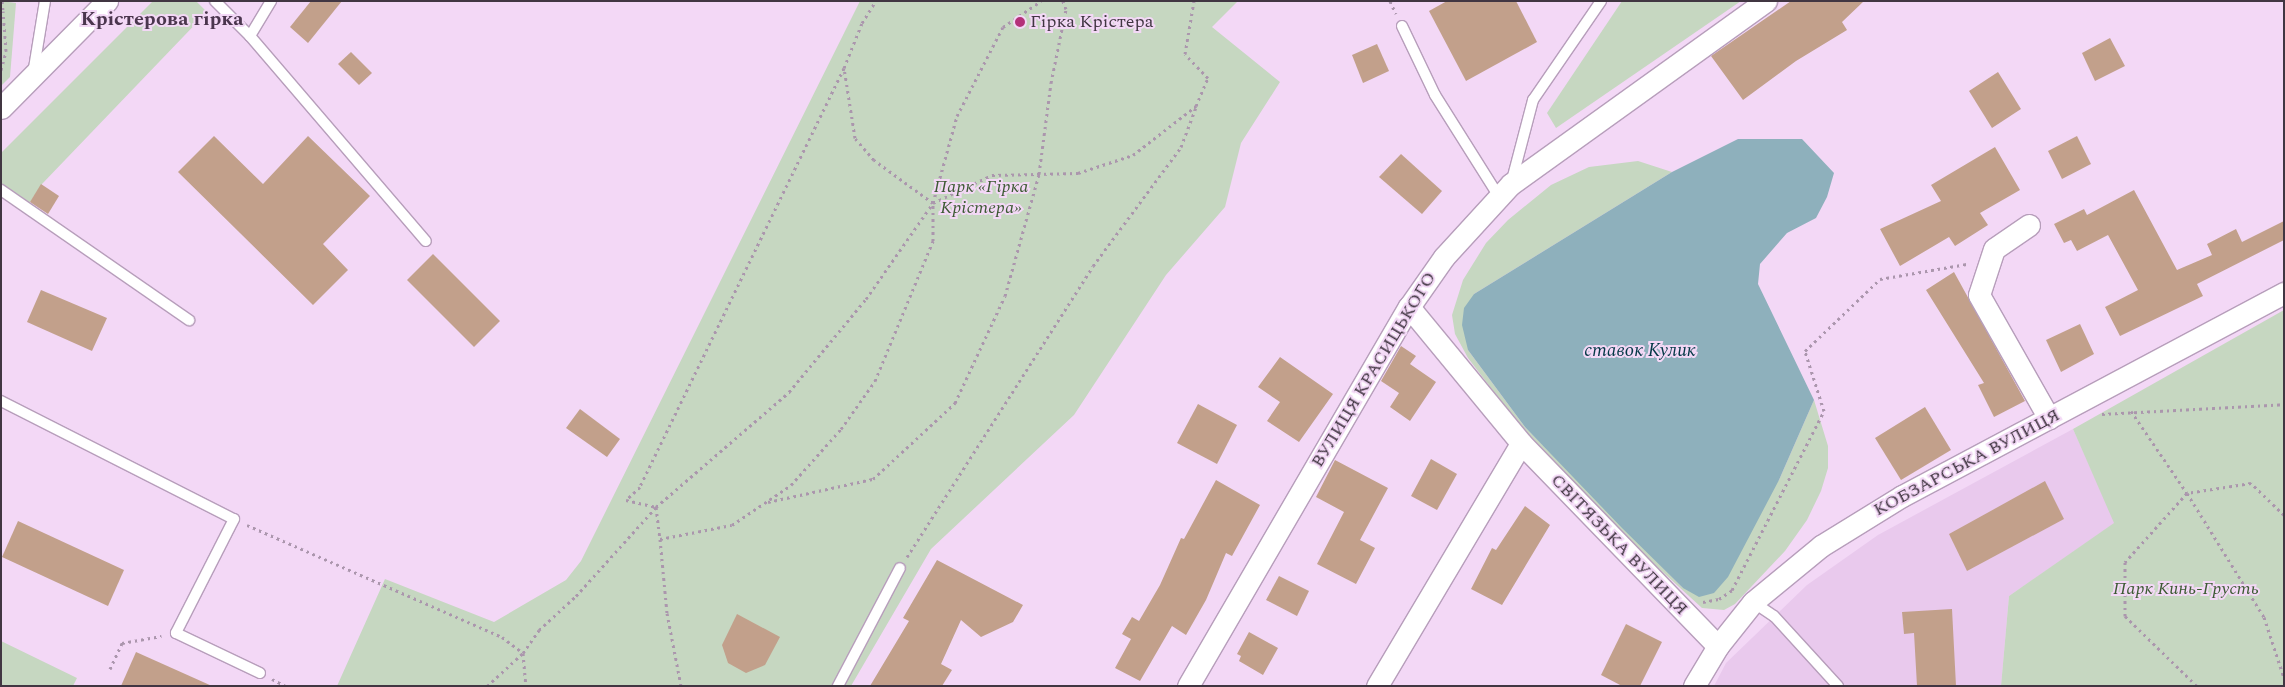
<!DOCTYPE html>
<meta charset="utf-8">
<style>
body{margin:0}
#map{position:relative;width:2285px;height:687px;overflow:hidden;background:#f3d8f6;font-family:Spectral,serif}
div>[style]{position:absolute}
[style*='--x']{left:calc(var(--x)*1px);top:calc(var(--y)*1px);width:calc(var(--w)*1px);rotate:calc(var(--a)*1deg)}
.built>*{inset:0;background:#e9c9ed}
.green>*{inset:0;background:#c6d7c1}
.water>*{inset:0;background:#8eb0bc}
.building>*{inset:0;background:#c2a08b}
.path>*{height:3px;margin-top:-1.5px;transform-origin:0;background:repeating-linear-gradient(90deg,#ab96ad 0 2.5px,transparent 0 6.5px)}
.roads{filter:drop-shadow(1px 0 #b79ebb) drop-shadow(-1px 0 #b79ebb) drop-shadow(0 1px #b79ebb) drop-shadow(0 -1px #b79ebb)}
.service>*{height:10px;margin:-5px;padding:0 5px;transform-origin:5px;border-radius:5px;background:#fff}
.minor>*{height:21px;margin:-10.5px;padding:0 10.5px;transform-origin:10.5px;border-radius:10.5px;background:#fff}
.dots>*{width:14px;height:14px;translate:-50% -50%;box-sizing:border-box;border:2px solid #f3d8f6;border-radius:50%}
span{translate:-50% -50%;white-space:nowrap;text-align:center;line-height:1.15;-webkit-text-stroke:4px #f3d8f6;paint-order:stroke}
.poi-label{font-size:18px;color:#413642}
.left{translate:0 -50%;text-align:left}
.park-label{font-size:18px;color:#3c5a33;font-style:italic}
.street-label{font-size:18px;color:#413642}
.water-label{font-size:19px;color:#033846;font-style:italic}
.quarter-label{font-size:20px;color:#4b364e;font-weight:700}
.frame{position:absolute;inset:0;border:2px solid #413642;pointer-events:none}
</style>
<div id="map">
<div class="built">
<i style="clip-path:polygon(2073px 429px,2115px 523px,2009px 596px,2001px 686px,1714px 686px,1726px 663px,1807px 585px,1878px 535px)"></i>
</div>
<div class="green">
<i style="clip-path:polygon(1px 1px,16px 3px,10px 77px,1px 86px)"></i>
<i style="clip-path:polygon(153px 1px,196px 1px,207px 12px,42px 184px,29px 204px,1px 184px,1px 153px)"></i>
<i style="clip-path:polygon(860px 1px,1238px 1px,1212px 27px,1280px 82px,1241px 143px,1225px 207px,1166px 275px,1074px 415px,931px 549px,851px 686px,337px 686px,385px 579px,494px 622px,566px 580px,581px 561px)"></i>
<i style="clip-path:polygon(1622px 1px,1741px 1px,1556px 128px,1547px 113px)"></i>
<i style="clip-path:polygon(1638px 161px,1672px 172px,1474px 294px,1468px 350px,1525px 427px,1683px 588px,1779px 480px,1814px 400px,1828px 446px,1828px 468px,1821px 491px,1807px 520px,1785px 551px,1735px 604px,1724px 610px,1702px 608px,1619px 532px,1523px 430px,1468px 358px,1455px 334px,1452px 315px,1463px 280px,1486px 243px,1508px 220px,1551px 185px,1589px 167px)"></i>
<i style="clip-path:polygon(2284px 310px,2284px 686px,2001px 686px,2009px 596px,2114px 523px,2073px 429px)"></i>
<i style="clip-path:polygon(1px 641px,77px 678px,73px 686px,1px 686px)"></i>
</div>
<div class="water">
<i style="clip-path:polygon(1738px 139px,1802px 139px,1834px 173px,1827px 197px,1816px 218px,1787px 233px,1760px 264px,1758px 284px,1814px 400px,1779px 480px,1728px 577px,1714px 593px,1699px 597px,1683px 588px,1622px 528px,1525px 427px,1468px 350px,1462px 325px,1464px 308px,1474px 294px,1672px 172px)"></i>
</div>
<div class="building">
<i style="clip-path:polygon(311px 1px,342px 1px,308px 43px,290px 27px)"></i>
<i style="clip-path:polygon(1447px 1px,1516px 1px,1537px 42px,1466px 81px,1429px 11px)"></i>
<i style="clip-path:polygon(1791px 1px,1864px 1px,1842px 22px,1847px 30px,1796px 61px,1743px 100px,1711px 56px)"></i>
<i style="clip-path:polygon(2110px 38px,2125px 66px,2095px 81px,2082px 53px)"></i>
<i style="clip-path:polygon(1377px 44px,1389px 71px,1363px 83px,1352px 55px)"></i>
<i style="clip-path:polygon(351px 52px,372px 73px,359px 85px,338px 64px)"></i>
<i style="clip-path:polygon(1998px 72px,2021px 109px,1992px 128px,1969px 91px)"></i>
<i style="clip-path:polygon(214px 136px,263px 184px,308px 136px,370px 196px,323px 244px,348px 270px,313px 305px,178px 172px)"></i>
<i style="clip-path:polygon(2077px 136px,2091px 164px,2062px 179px,2048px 151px)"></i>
<i style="clip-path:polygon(1995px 147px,2020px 190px,1980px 213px,1988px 225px,1955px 246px,1949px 237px,1900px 266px,1880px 229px,1941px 201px,1931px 185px)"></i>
<i style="clip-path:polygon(1401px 154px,1442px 191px,1422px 214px,1379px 177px)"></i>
<i style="clip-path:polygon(41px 184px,59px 196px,48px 214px,30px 202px)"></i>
<i style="clip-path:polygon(2134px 190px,2177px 270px,2212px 255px,2207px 244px,2236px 229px,2242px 242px,2284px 221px,2284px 240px,2197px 284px,2203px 296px,2120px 336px,2105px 307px,2138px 290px,2108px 235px,2077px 251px,2071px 240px,2064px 243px,2054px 224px,2084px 209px,2087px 215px)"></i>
<i style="clip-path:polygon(433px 254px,500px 321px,474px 347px,407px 280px)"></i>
<i style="clip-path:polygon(1954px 272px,2025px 401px,1994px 417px,1978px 385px,1984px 383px,1926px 290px)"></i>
<i style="clip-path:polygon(41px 290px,107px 318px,92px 351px,27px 322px)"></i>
<i style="clip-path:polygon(2080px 324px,2094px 354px,2061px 372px,2046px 340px)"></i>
<i style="clip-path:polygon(1401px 346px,1416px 356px,1410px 364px,1436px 382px,1410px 421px,1390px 407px,1399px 393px,1381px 381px)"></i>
<i style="clip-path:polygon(1280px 357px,1333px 394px,1299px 442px,1267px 421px,1280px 402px,1258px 387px)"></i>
<i style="clip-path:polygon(1198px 404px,1237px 425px,1217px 464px,1177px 443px)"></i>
<i style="clip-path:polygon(1925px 407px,1951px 450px,1901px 480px,1875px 438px)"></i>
<i style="clip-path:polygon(580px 409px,620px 439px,607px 457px,566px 428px)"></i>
<i style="clip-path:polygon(1431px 459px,1457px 474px,1437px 510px,1411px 496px)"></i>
<i style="clip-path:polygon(1335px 460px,1388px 488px,1360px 540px,1375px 548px,1356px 584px,1317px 564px,1344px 512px,1316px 497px)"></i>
<i style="clip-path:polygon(1216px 480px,1260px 505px,1232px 556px,1226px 553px,1206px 600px,1186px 635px,1172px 626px,1140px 681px,1115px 668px,1131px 639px,1122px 634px,1132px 617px,1139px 621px,1160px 585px,1181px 538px,1184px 539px)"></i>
<i style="clip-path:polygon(2045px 481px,2064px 519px,1967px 571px,1949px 534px)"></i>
<i style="clip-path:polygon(1525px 506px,1550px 525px,1502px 605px,1471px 589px,1492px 548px,1496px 550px)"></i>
<i style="clip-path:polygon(18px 521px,124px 570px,108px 606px,2px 557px)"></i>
<i style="clip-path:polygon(937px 560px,1023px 605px,1013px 622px,981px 637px,961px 620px,941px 664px,952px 670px,942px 686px,870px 686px,909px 621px,903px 618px)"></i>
<i style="clip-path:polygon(1279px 576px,1309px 591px,1297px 616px,1266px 600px)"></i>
<i style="clip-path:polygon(1952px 609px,1956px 686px,1917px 686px,1914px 633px,1904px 634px,1902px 612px)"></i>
<i style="clip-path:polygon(737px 614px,780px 637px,765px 665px,746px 673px,728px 663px,722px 645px)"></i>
<i style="clip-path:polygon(1626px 624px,1662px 642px,1640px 686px,1622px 686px,1601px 675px)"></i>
<i style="clip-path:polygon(1249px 632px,1278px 648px,1263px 675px,1239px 661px,1241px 656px,1237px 654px)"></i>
<i style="clip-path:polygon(136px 652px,212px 686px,121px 686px)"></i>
</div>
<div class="path">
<i style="--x:2;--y:1;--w:10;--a:84"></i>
<i style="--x:1390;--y:1;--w:14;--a:65"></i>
<i style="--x:844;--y:68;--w:466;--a:116"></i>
<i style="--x:640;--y:487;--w:19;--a:137"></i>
<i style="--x:626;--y:500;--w:31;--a:13"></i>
<i style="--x:656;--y:507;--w:176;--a:-40.8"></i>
<i style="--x:789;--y:392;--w:121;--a:-50.4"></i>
<i style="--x:866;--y:299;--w:117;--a:-55.1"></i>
<i style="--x:933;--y:203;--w:65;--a:-25.4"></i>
<i style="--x:992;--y:175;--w:86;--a:-1.3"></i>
<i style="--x:1078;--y:173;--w:58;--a:-18.1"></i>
<i style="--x:1133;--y:155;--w:80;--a:-37.9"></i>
<i style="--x:1196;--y:106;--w:30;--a:-67"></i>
<i style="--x:1208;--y:78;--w:33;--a:-134"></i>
<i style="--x:1185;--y:54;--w:54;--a:-80.4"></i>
<i style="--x:1;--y:70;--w:20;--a:-75"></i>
<i style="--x:6;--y:51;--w:40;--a:-94.3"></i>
<i style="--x:933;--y:203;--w:90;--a:-74.6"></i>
<i style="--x:957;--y:116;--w:100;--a:-62.7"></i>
<i style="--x:1003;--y:27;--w:46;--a:-34.4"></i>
<i style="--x:2131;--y:411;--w:99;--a:55.7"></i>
<i style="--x:2187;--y:493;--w:93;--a:131.9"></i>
<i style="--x:2125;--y:562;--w:54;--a:90"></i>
<i style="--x:2125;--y:616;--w:100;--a:44.2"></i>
<i style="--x:2102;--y:414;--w:182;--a:-3.1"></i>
<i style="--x:768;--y:502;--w:107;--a:-12.4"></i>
<i style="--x:873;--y:479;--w:112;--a:-42.8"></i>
<i style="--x:955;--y:403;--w:118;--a:-65"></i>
<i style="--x:1005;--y:296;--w:127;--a:-74.4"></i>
<i style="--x:1039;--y:174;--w:92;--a:-82.5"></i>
<i style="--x:1051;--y:83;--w:76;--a:-78.5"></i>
<i style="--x:1066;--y:9;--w:9;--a:-111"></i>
<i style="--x:2284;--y:515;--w:46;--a:-135.9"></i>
<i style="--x:2251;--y:483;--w:65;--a:171.1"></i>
<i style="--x:2187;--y:493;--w:146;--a:58.2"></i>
<i style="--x:2264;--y:617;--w:64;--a:71.8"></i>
<i style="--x:247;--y:525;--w:279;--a:23.7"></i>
<i style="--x:502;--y:637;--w:26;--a:37"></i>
<i style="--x:523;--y:653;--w:33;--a:85"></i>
<i style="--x:660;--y:539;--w:74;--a:84.6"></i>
<i style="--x:667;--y:613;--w:74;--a:79.1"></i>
<i style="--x:907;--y:557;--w:345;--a:-57.4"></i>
<i style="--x:1093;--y:266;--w:148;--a:-53.5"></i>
<i style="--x:1181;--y:147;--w:43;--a:-69.4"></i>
<i style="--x:1732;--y:590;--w:201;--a:-62.8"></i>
<i style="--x:1824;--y:411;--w:63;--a:-107.6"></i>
<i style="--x:1805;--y:351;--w:104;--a:-43.8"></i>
<i style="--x:1880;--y:279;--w:88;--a:-9.8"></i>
<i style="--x:1703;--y:602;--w:16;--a:-11"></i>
<i style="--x:1719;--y:599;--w:18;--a:-34"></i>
<i style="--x:110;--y:669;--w:29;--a:-65"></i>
<i style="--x:122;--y:643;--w:40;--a:-10"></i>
<i style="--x:272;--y:679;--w:16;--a:27"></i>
<i style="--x:487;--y:686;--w:49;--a:-42.5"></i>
<i style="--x:523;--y:653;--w:28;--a:-55"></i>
<i style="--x:539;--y:630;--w:50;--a:-42.6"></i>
<i style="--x:576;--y:596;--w:120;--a:-48"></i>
<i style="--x:656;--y:507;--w:32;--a:83"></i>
<i style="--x:660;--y:539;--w:73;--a:-11"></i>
<i style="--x:732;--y:525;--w:71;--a:-34.1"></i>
<i style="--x:791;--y:485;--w:75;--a:-48.2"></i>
<i style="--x:841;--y:429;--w:59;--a:-54.7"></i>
<i style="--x:875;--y:381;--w:152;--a:-67.5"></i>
<i style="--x:933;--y:241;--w:38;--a:-90"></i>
<i style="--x:933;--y:203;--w:73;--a:-143.9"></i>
<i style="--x:874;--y:160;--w:29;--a:-131"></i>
<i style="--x:855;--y:138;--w:71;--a:-98.9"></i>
<i style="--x:844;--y:68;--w:48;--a:-68.2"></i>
<i style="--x:862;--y:23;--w:26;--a:-58"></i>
</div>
<div class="roads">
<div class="service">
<i style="--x:215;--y:1;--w:49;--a:45"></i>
<i style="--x:250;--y:36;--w:270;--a:49.4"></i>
<i style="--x:1402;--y:26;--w:76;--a:64.4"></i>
<i style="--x:1435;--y:95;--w:118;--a:57.8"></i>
<i style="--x:250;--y:36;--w:41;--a:-59"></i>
<i style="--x:34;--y:68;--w:68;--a:-80.7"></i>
<i style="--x:1512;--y:180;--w:83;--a:-75.3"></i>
<i style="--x:1533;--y:100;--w:120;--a:-55.5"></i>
<i style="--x:1;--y:190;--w:229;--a:34.7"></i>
<i style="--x:1;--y:401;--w:261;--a:26.9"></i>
<i style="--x:234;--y:519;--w:128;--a:117"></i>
<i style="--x:176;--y:633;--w:93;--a:25.5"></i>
<i style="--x:1753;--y:602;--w:25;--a:34"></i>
<i style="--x:1774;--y:616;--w:95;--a:47.6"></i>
<i style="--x:838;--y:686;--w:133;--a:-62.3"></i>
</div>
<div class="minor">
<i style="--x:1;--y:108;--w:151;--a:-45.3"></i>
<i style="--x:2029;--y:225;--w:42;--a:145.6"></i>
<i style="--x:1994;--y:249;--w:48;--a:108.1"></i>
<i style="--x:1979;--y:295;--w:142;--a:60.4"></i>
<i style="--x:1409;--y:307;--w:176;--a:50.5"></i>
<i style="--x:1521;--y:443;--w:283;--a:45.9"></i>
<i style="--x:1188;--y:686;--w:439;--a:-59.8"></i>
<i style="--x:1409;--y:307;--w:61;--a:-55"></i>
<i style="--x:1444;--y:257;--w:99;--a:-47.5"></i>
<i style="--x:1511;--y:184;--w:314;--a:-35.7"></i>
<i style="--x:1377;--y:686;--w:282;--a:-59.3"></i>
<i style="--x:1694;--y:686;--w:47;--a:-59"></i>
<i style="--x:1718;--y:646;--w:56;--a:-51.5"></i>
<i style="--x:1753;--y:602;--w:88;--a:-39.5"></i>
<i style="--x:1821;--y:546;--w:95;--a:-31.7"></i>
<i style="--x:1902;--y:496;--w:433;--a:-28"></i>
</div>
</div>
<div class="dots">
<i style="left:1020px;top:22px;background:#b43179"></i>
</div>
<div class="poi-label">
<span class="left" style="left:1030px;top:22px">Гірка Крістера</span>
</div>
<div class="park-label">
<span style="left:981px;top:198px">Парк «Гірка<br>Крістера»</span>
<span style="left:2186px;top:589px">Парк Кинь-Грусть</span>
</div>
<div class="street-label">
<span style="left:1374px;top:370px;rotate:-59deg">ВУЛИЦЯ КРАСИЦЬКОГО</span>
<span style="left:1967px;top:463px;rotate:-28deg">КОБЗАРСЬКА ВУЛИЦЯ</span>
<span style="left:1619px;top:545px;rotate:46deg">СВІТЯЗЬКА ВУЛИЦЯ</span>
</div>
<div class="water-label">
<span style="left:1640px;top:351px">ставок Кулик</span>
</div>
<div class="quarter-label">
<span style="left:162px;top:19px">Крістерова гірка</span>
</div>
<div class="frame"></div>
</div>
